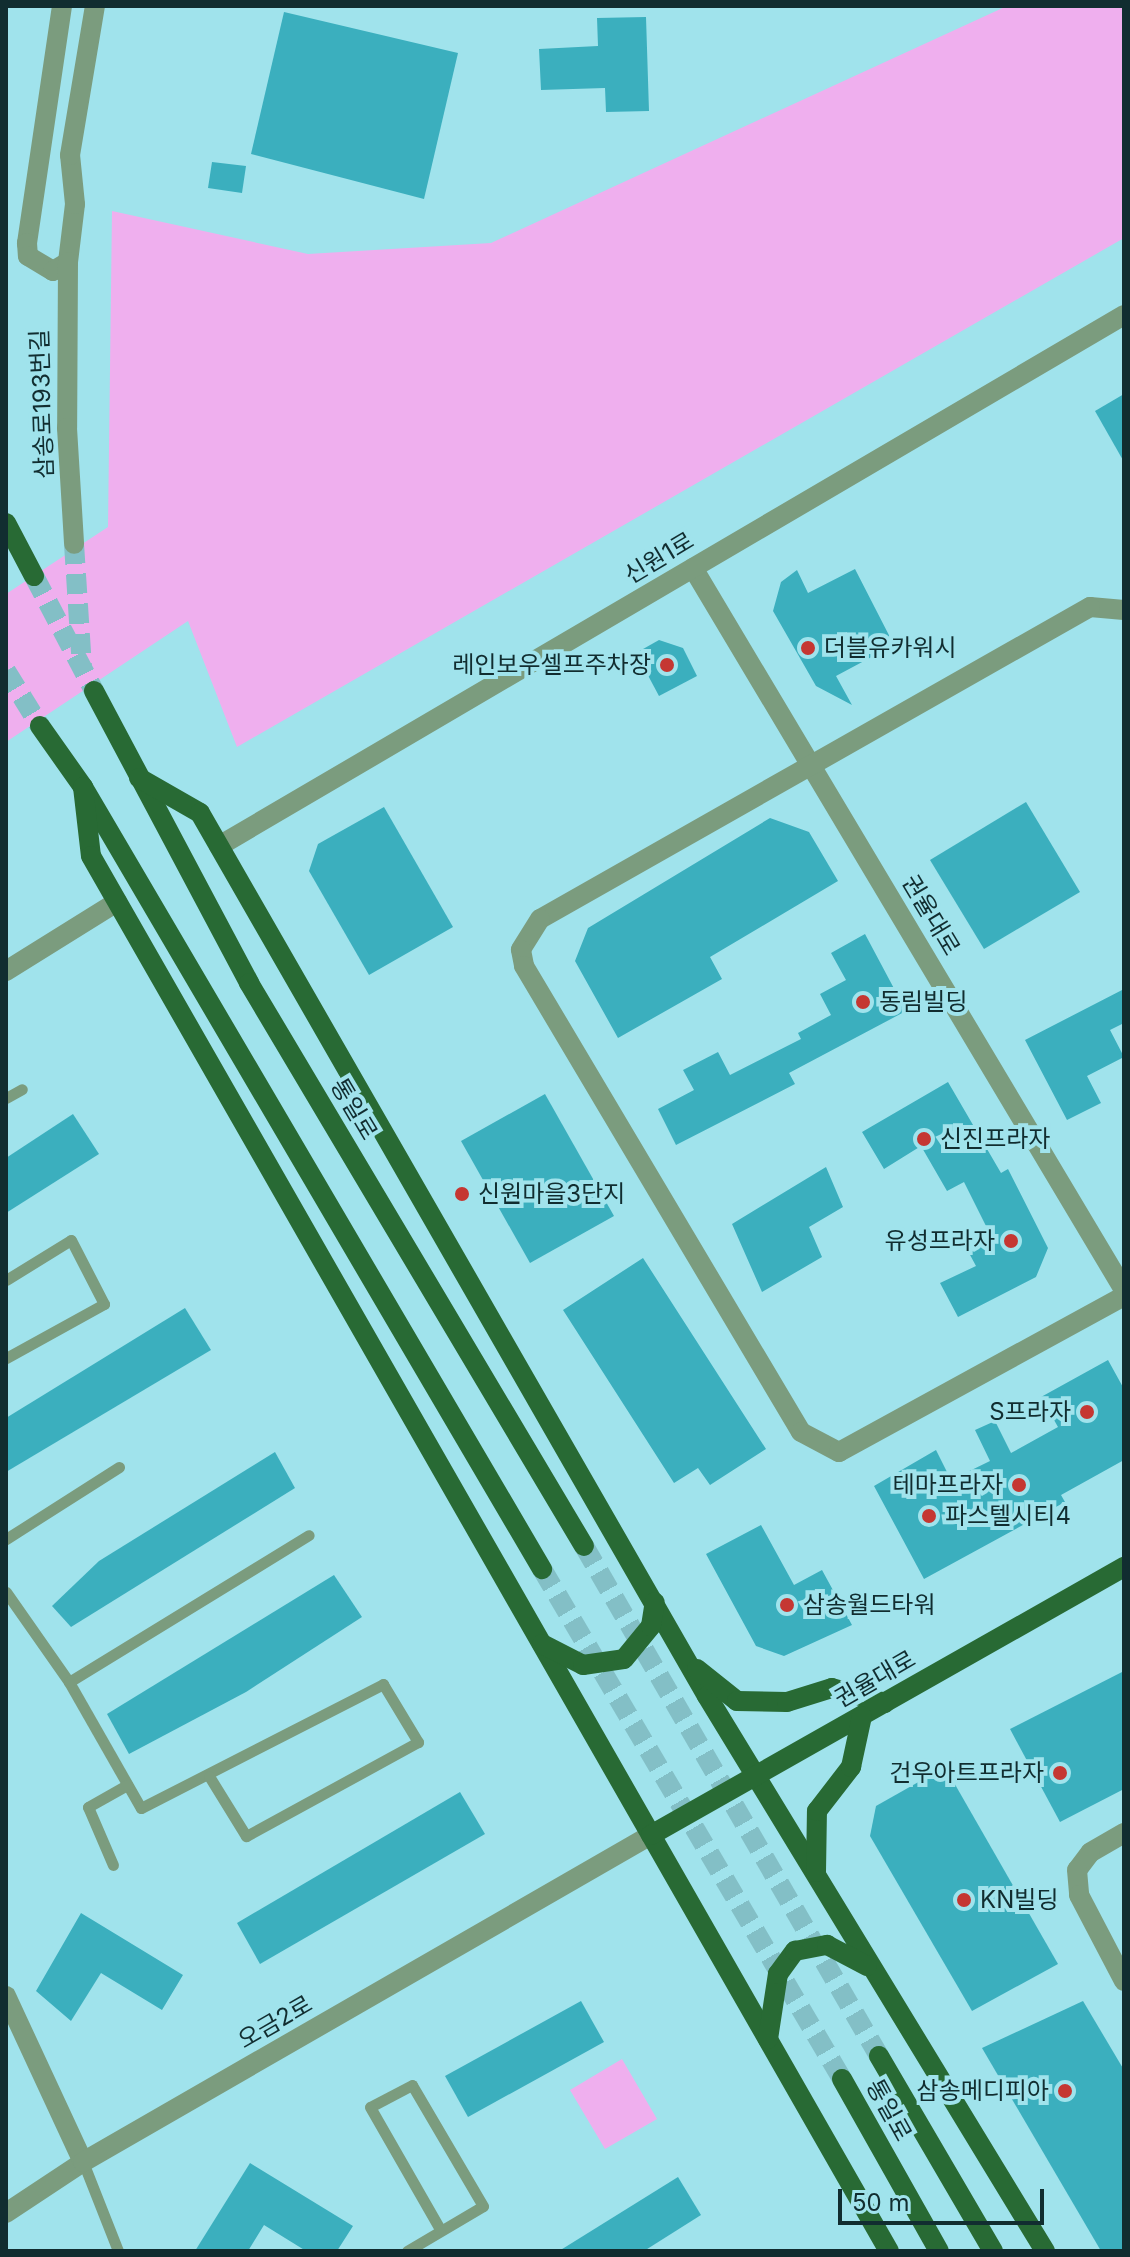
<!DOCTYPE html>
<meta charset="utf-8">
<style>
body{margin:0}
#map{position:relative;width:1130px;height:2257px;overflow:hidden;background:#a0e3ec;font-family:Inter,"Noto Sans KR",sans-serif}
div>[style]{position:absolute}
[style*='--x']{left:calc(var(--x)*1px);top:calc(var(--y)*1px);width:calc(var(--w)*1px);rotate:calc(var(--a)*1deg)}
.green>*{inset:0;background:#efafee}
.building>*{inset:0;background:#3bafbe}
.minor-tunnel>*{height:20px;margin-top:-10px;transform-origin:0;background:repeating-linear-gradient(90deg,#83bfc6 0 20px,transparent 0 30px)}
.primary-tunnel>*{height:20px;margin-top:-10px;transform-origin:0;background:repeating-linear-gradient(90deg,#83bfc6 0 20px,transparent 0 30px)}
.service>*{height:11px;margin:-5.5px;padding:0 5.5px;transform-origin:5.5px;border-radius:5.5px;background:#7b9c7e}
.minor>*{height:20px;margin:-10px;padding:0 10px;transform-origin:10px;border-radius:10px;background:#7b9c7e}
.tertiary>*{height:20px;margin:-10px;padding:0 10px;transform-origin:10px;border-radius:10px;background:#7b9c7e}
.primary>*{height:20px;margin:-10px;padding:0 10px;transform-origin:10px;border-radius:10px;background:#286a34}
.dots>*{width:22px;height:22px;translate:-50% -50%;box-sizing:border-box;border:4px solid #a0e3ec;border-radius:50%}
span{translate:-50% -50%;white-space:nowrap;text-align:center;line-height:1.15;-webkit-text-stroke:8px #a0e3ec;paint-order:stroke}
.street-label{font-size:24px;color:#112d30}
.poi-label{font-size:24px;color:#112d30}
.left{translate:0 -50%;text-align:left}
.right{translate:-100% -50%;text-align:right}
.frame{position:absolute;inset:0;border:8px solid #112d30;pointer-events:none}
.scale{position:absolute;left:838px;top:2189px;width:206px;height:36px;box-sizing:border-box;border:4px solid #112d30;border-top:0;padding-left:10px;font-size:24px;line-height:28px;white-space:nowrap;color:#112d30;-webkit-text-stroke:6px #a0e3ec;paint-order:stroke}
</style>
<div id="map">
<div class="green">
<i style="clip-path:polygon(1007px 6px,1124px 6px,1124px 238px,237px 747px,188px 621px,6px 742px,6px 594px,108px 527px,112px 211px,308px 254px,491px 243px)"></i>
<i style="clip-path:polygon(622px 2059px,657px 2119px,605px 2149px,570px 2090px)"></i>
</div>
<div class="building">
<i style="clip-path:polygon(284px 12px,458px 53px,424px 199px,251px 154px)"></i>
<i style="clip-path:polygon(646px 17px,649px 111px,606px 112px,605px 88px,541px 90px,539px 49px,598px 46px,597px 18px)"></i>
<i style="clip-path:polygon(212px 162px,246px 166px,242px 193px,208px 188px)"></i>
<i style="clip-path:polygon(1124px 394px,1124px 462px,1095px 411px)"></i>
<i style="clip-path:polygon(855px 569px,894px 645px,836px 676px,852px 705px,816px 686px,773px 611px,781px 582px,797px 570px,808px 593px)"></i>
<i style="clip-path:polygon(659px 640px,683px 648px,697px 676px,659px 696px,636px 653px)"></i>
<i style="clip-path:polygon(1026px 802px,1080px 892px,984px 949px,930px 860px)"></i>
<i style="clip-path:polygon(384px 807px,453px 927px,369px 975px,309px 871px,318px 844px)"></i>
<i style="clip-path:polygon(770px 818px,809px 832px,838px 881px,710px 957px,722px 979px,618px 1038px,575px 961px,588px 928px)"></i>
<i style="clip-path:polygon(865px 934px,906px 1011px,789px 1073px,795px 1084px,676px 1145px,658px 1109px,694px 1090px,683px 1070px,718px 1052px,730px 1075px,801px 1039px,798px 1033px,831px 1015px,820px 994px,846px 980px,831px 953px)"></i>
<i style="clip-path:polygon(1124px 989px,1124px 1023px,1110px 1030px,1124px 1057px,1087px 1076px,1101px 1103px,1067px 1120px,1025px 1040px)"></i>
<i style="clip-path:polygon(948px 1082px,1001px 1173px,1008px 1169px,1048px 1248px,1036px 1277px,958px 1317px,940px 1283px,976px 1266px,969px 1253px,980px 1247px,974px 1234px,987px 1228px,964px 1182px,947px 1191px,921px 1146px,884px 1169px,862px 1132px)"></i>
<i style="clip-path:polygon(545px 1094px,614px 1216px,530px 1263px,461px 1141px)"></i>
<i style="clip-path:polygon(73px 1114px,99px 1154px,6px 1213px,6px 1158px)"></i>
<i style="clip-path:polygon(826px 1167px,843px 1207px,809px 1227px,822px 1257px,762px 1292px,732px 1224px)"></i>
<i style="clip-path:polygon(643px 1258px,766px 1449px,710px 1485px,698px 1468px,674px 1483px,563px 1310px)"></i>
<i style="clip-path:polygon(185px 1308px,211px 1350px,6px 1472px,6px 1418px)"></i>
<i style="clip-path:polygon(1108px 1360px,1124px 1389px,1124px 1460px,1061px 1495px,1065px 1502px,924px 1579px,874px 1486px,936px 1450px,951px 1480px,990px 1461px,975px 1430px,995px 1421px,1011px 1453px,1058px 1427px,1041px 1397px)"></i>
<i style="clip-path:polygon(275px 1452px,295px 1488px,71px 1627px,52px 1606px,99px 1561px)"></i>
<i style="clip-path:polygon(761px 1525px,794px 1585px,822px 1570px,852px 1625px,784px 1656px,756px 1646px,706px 1554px)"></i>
<i style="clip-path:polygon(334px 1575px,362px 1617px,246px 1692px,129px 1754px,107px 1714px)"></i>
<i style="clip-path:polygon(1124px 1671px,1124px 1789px,1060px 1822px,1010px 1729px)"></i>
<i style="clip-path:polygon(945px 1767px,1058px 1964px,972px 2011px,870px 1836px,876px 1806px)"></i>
<i style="clip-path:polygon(460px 1792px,485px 1834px,260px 1964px,237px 1923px)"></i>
<i style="clip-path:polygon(81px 1913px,183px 1975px,162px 2010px,101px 1973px,71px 2021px,36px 1991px)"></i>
<i style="clip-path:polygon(581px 2001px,604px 2042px,468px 2117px,445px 2076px)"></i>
<i style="clip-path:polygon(1083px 2001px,1124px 2070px,1124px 2251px,1101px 2251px,982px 2048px)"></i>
<i style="clip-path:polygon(250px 2163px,353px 2226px,337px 2251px,306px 2251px,264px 2225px,248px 2251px,195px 2251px)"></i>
<i style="clip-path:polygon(678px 2177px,701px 2215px,644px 2251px,559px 2251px)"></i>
</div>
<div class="minor-tunnel">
<i style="--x:74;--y:544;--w:124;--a:86.3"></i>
</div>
<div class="primary-tunnel">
<i style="--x:34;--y:576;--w:130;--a:62.4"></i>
<i style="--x:6;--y:671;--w:65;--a:58.3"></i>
<i style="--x:584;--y:1546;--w:589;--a:59.95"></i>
<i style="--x:542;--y:1569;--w:592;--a:59.53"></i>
</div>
<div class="service">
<i style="--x:6;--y:1098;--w:18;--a:-29"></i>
<i style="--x:6;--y:1280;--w:76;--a:-31.6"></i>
<i style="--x:71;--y:1240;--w:72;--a:62.7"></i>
<i style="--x:104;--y:1304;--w:112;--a:151.1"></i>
<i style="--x:6;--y:1539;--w:134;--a:-32.5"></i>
<i style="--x:6;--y:1592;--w:110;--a:55"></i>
<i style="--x:69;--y:1682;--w:145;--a:60.3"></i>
<i style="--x:141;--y:1808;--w:272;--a:-27.1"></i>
<i style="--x:383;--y:1684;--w:68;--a:58.9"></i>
<i style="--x:418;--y:1742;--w:196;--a:151.3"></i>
<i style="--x:246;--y:1836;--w:70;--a:-121.7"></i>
<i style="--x:69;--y:1682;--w:281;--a:-31.5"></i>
<i style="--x:113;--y:1865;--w:63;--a:-113.3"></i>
<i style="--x:88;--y:1807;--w:45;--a:-29.4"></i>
<i style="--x:83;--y:2162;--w:96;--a:68.5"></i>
<i style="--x:407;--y:2251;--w:88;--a:-30.6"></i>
<i style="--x:483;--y:2206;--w:140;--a:-120.4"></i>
<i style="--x:412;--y:2085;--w:47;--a:152.4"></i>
<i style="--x:370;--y:2107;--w:141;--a:60.2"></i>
</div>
<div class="minor">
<i style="--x:62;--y:6;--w:240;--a:98.4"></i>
<i style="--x:27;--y:243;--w:13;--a:86"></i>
<i style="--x:28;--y:256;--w:29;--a:31"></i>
<i style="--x:53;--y:271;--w:17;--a:-31"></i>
<i style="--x:68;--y:262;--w:58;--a:-83.1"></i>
<i style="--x:75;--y:204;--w:49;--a:-95.8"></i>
<i style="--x:70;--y:155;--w:151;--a:-80.5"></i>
<i style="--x:68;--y:262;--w:166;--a:90.3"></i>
<i style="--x:67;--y:428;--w:116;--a:86.5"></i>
<i style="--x:693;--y:568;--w:841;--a:59.16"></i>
<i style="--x:1124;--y:610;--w:34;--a:-175"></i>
<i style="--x:1090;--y:607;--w:632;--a:150.43"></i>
<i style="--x:540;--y:919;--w:36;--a:122"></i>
<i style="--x:521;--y:950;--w:16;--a:79"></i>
<i style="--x:524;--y:966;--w:542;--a:59.27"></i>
<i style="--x:801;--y:1432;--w:43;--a:27.8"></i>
<i style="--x:839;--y:1452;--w:325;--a:-28.7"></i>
<i style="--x:1124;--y:1833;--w:39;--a:150"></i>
<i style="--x:1090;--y:1853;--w:21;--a:127"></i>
<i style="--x:1077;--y:1870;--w:25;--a:85"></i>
<i style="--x:1079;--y:1895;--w:97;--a:62.4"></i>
<i style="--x:6;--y:2213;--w:92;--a:-33.5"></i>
</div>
<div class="tertiary">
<i style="--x:219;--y:846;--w:1049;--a:-30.4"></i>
<i style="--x:6;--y:971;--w:131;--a:-31.9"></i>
<i style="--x:6;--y:1996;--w:183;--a:65.1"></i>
<i style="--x:83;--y:2162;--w:655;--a:-29.93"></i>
</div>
<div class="primary">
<i style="--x:6;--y:523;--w:60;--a:62.2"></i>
<i style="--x:94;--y:691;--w:331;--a:62"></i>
<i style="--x:249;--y:983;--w:655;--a:59.25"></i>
<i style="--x:40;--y:726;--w:75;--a:54.8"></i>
<i style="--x:83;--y:787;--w:907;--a:59.59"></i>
<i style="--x:139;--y:778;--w:70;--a:29.8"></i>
<i style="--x:200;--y:813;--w:1018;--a:60.14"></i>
<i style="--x:707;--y:1696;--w:650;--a:58.66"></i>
<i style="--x:83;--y:787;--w:69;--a:83.4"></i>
<i style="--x:91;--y:856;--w:1607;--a:60.23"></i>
<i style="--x:542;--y:1644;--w:46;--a:27.1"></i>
<i style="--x:583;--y:1665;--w:41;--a:-8.3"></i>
<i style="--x:624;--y:1659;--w:43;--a:-50.7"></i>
<i style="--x:651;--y:1626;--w:24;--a:-81"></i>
<i style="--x:697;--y:1669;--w:51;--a:38.7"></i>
<i style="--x:737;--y:1701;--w:50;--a:1.1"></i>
<i style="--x:787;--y:1702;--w:47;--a:-17.3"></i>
<i style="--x:832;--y:1688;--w:55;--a:15.8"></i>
<i style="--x:651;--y:1835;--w:544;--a:-29.54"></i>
<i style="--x:816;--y:1872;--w:61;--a:-89.1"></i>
<i style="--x:817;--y:1811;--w:56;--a:-52.3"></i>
<i style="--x:851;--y:1767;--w:52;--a:-77.8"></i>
<i style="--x:768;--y:2039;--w:66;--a:-81.3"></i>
<i style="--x:778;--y:1974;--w:29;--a:-54"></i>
<i style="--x:795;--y:1951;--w:33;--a:-11"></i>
<i style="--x:827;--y:1945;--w:45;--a:27.7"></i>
<i style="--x:879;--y:2056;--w:226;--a:59.7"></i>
<i style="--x:842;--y:2079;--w:197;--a:60.6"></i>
</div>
<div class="dots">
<i style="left:808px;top:648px;background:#c53732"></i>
<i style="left:667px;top:665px;background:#c53732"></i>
<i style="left:863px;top:1002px;background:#c53732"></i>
<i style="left:924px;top:1139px;background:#c53732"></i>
<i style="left:462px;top:1194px;background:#c53732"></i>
<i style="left:1011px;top:1241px;background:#c53732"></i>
<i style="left:1087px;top:1412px;background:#c53732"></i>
<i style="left:1019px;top:1485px;background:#c53732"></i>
<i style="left:929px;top:1516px;background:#c53732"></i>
<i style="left:787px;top:1605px;background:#c53732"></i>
<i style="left:1060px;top:1773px;background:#c53732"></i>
<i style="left:964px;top:1900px;background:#c53732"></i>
<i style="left:1065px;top:2091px;background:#c53732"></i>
</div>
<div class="street-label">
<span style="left:42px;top:404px;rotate:-92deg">삼송로193번길</span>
<span style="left:659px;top:558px;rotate:-31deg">신원1로</span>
<span style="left:931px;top:915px;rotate:59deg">권율대로</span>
<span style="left:354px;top:1109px;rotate:59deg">통일로</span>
<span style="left:875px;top:1679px;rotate:-30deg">권율대로</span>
<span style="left:275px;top:2022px;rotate:-30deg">오금2로</span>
<span style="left:889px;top:2110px;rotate:61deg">통일로</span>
</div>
<div class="poi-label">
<span class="left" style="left:824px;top:648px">더블유카워시</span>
<span class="right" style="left:651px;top:665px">레인보우셀프주차장</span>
<span class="left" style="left:879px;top:1002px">동림빌딩</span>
<span class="left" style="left:940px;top:1139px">신진프라자</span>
<span class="left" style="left:478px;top:1194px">신원마을3단지</span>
<span class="right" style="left:995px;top:1241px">유성프라자</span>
<span class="right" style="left:1071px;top:1412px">S프라자</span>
<span class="right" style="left:1003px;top:1485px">테마프라자</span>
<span class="left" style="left:945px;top:1516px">파스텔시티4</span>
<span class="left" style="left:803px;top:1605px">삼송월드타워</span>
<span class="right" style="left:1044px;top:1773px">건우아트프라자</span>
<span class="left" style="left:980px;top:1900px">KN빌딩</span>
<span class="right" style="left:1049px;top:2091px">삼송메디피아</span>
</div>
<div class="frame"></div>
<div class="scale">50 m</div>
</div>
